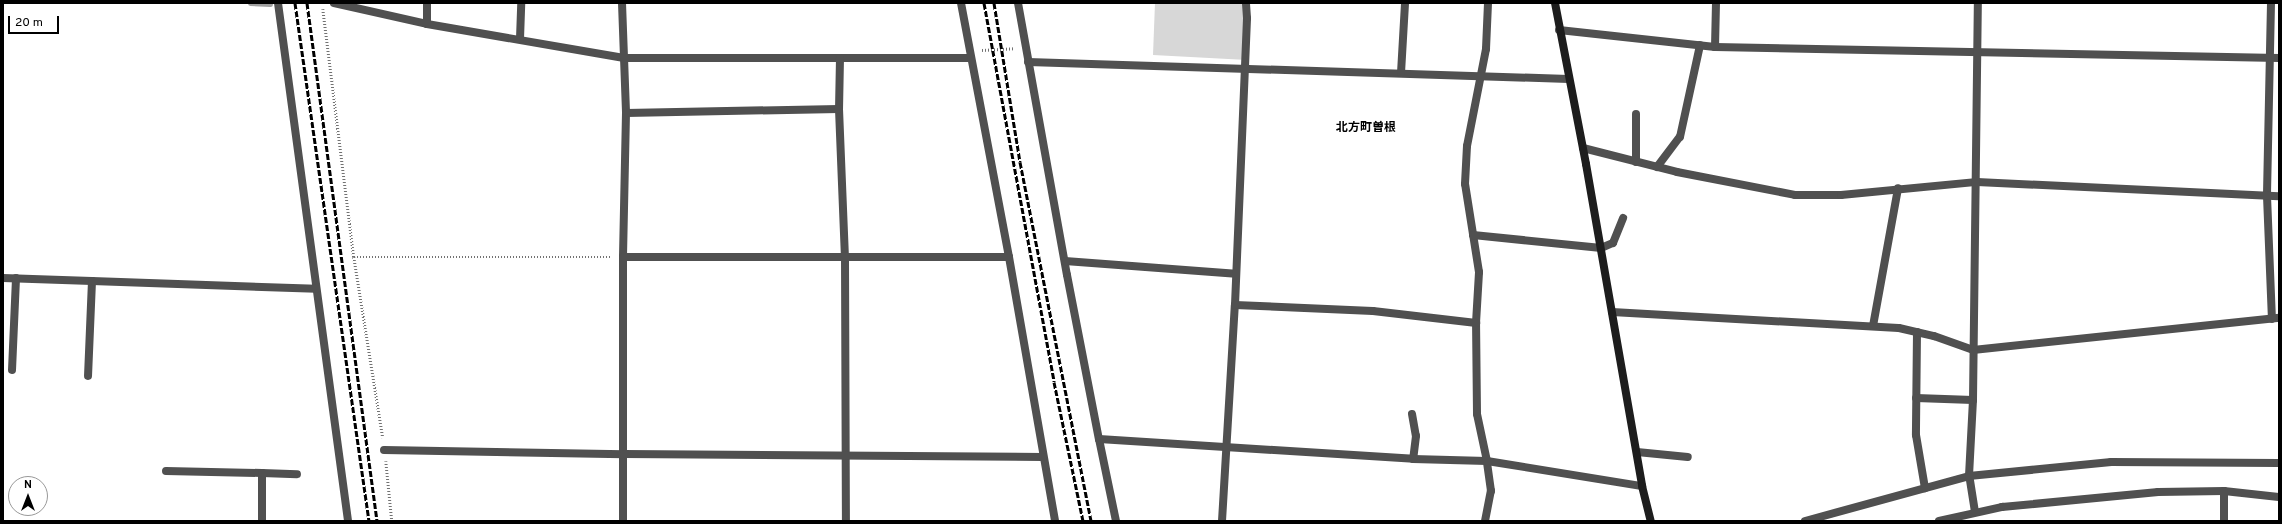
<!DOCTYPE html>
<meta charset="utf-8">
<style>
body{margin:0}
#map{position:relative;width:2282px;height:524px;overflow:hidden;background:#fff;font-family:Overpass,"Noto Sans JP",sans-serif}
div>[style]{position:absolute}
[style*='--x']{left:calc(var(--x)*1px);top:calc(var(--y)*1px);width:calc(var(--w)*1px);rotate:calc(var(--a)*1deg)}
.green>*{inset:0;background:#d7d7d7}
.stream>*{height:5px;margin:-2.5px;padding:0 2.5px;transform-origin:2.5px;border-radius:2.5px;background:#9e9e9e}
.path>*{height:2.5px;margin-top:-1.25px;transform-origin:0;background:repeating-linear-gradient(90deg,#727272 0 1px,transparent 0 3px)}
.lane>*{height:8px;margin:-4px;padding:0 4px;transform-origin:4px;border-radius:4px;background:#505050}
.street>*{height:8px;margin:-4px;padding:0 4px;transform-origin:4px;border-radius:4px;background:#505050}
.secondary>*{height:8px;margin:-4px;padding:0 4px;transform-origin:4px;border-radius:4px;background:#1d1d1d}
.rail>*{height:3px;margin-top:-1.5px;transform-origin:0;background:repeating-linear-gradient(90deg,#000 0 6px,transparent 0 8px)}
span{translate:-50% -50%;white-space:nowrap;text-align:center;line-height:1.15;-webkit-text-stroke:3px #fff;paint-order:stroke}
.quarter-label{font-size:12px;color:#000;font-weight:700}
.frame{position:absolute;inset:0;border:4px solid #000;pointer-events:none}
.north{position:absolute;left:8px;top:476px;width:40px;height:40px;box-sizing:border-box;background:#fff;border:1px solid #999;border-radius:50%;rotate:0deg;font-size:11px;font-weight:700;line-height:16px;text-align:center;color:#000}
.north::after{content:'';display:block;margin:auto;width:14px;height:18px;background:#000;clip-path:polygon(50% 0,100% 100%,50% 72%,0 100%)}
.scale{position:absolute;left:8px;top:16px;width:51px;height:18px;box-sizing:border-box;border:2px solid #000;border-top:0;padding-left:5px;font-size:12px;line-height:14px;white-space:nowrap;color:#000;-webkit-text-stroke:3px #fff;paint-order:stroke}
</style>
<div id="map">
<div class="green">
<i style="clip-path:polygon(1155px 3px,1246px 3px,1247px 60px,1153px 55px)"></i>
</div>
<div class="stream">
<i style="--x:250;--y:3;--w:20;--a:3"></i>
</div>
<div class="path">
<i style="--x:323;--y:9;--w:250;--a:82.9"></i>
<i style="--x:354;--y:257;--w:183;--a:80.9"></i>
<i style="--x:982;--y:50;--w:33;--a:-3"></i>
<i style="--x:354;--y:257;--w:258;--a:0"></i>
<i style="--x:386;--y:461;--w:60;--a:84.3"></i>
</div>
<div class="lane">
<i style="--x:1636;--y:114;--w:48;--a:90"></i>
<i style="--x:1657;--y:167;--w:38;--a:-53"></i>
<i style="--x:1680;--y:137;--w:94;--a:-77.7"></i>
<i style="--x:1917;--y:332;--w:103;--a:90.6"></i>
<i style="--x:1916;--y:435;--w:54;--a:80.4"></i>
<i style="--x:1916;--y:398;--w:57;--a:2"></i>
<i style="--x:1099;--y:439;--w:84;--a:78.3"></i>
<i style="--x:1485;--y:521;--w:31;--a:-79"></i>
<i style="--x:1491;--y:491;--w:30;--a:-98"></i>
<i style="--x:1487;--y:461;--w:157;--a:9.2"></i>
</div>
<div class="street">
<i style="--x:278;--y:3;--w:523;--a:82.3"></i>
<i style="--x:334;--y:3;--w:95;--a:12.7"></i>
<i style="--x:427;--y:24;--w:200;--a:9.8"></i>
<i style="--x:624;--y:58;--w:346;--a:0"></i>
<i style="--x:427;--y:3;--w:21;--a:90"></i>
<i style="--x:622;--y:3;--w:110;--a:87.9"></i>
<i style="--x:626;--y:113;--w:144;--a:91.2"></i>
<i style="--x:623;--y:257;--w:264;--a:90"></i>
<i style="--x:961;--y:3;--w:258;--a:79.3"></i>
<i style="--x:1009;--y:257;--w:268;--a:80.1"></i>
<i style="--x:1018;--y:3;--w:276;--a:79.8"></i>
<i style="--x:1067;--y:275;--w:167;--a:79"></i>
<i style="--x:1099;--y:439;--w:315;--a:3.6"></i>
<i style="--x:1413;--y:459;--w:74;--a:1.5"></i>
<i style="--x:1487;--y:461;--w:48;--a:-102"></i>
<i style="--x:1477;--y:414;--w:91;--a:-90.6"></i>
<i style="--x:1476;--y:323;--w:51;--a:-86.6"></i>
<i style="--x:1479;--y:272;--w:89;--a:-99"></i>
<i style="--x:1465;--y:184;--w:38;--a:-87"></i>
<i style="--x:1467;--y:146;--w:99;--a:-78.9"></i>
<i style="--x:1486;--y:49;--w:46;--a:-87.5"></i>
<i style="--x:2271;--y:3;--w:193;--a:91.2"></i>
<i style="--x:2267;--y:196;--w:123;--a:87.7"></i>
<i style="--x:1559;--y:30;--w:157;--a:6.2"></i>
<i style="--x:1715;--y:47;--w:564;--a:1.12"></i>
<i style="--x:520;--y:39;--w:36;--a:-88"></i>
<i style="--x:1715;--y:47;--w:44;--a:-88.7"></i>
<i style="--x:840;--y:58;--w:51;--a:91.1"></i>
<i style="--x:839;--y:109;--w:149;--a:87.7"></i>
<i style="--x:845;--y:258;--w:263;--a:89.8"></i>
<i style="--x:1028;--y:62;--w:541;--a:1.8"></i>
<i style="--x:1401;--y:73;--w:70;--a:-86.7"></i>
<i style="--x:626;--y:113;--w:213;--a:-1.1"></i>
<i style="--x:1583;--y:148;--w:97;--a:14.3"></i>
<i style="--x:1677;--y:172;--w:120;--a:11"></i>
<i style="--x:1795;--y:195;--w:46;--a:0"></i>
<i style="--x:1841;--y:195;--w:137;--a:-5.5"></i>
<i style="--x:1977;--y:182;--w:302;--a:2.7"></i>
<i style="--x:1473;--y:235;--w:129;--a:5.8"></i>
<i style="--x:1601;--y:248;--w:13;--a:-23"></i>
<i style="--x:1613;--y:243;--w:27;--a:-68"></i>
<i style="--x:623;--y:257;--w:386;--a:0"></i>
<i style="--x:1065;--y:261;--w:171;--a:4.3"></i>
<i style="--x:3;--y:278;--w:89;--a:1.9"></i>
<i style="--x:92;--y:281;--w:95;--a:92.4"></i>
<i style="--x:92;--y:281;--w:224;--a:2"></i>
<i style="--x:1235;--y:305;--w:138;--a:2.5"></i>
<i style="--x:1373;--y:311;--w:104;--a:6.6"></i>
<i style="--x:1612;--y:312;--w:287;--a:3.2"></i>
<i style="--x:1899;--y:328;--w:36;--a:13"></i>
<i style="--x:1934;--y:336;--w:41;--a:19.7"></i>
<i style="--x:1973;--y:350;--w:308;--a:-6"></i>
<i style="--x:1873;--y:326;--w:140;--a:-79.7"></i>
<i style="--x:12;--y:370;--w:92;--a:-87.5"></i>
<i style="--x:1412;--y:414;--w:22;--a:80"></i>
<i style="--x:1416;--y:436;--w:23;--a:97"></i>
<i style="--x:384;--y:450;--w:240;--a:1"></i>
<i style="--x:624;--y:454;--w:419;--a:0.4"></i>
<i style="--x:1637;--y:452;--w:51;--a:5.6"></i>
<i style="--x:166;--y:471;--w:96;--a:1.2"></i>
<i style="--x:262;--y:473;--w:48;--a:90"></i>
<i style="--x:262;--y:473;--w:35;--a:2"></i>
<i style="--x:1975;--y:512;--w:36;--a:-99"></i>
<i style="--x:1969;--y:476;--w:76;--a:-87"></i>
<i style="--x:1973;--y:400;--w:397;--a:-89.3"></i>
<i style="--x:1222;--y:521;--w:216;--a:-86.6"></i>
<i style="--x:1235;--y:305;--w:287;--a:-87.6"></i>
<i style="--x:1247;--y:18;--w:15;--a:-94"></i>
<i style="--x:1805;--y:521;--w:170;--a:-15.3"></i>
<i style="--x:1969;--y:476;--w:143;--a:-5.6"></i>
<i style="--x:2111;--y:462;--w:168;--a:0.3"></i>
<i style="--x:1939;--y:521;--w:65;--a:-12.5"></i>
<i style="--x:2002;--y:507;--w:157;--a:-5.5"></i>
<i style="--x:2158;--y:492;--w:66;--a:-0.9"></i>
<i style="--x:2224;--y:491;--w:55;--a:6.2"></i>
<i style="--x:2224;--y:521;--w:30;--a:-90"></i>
</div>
<div class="secondary">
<i style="--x:1555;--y:3;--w:164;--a:79.1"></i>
<i style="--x:1586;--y:164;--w:327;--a:80.1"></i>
<i style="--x:1642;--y:486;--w:36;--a:76"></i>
</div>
<div class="rail">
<i style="--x:295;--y:3;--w:523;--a:81.87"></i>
<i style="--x:307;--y:3;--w:523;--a:82.3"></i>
<i style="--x:984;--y:3;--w:385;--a:79.5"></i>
<i style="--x:1054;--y:382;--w:142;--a:78.2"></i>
<i style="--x:994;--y:3;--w:161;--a:80.7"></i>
<i style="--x:1020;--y:162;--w:366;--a:78.8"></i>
</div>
<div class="quarter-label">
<span style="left:1366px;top:129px">北方町曽根</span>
</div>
<div class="frame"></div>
<div class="north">N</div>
<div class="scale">20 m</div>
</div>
